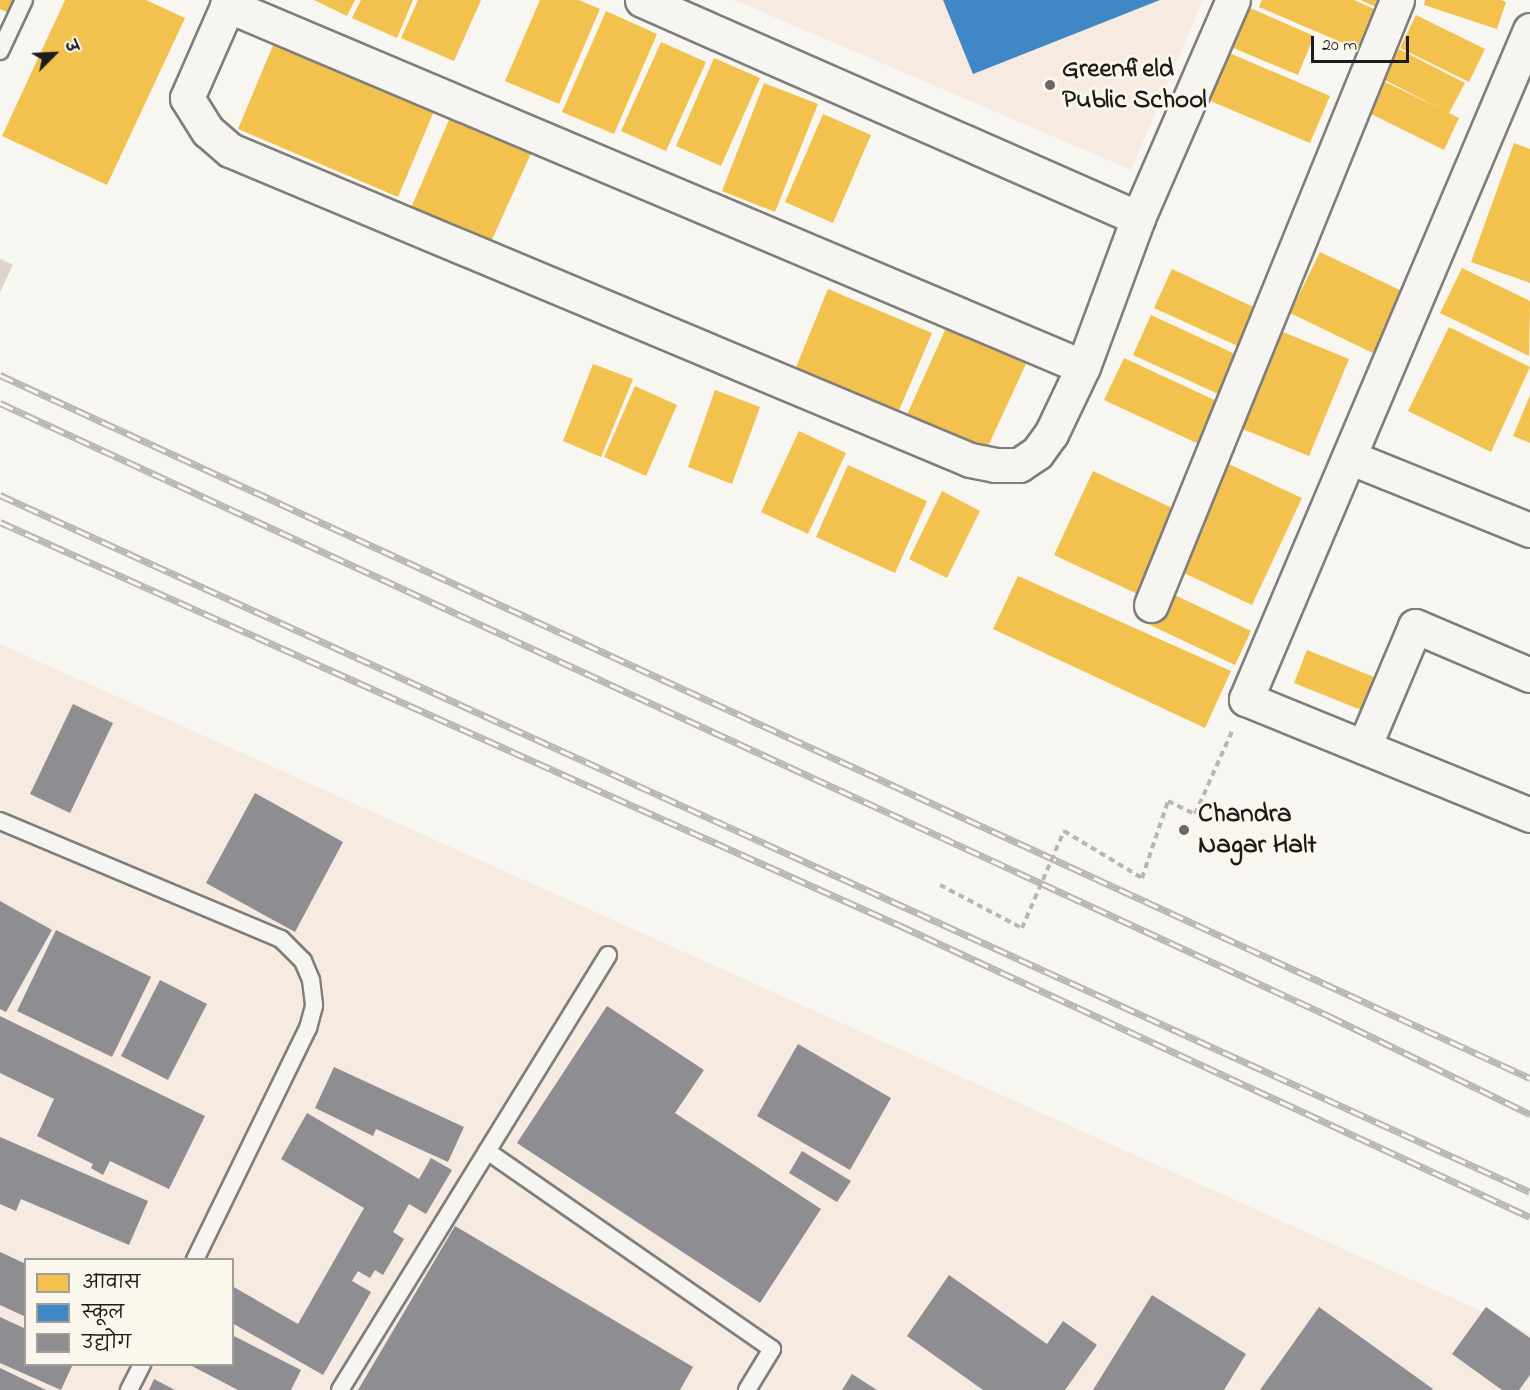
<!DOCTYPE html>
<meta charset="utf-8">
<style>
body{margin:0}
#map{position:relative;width:1530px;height:1390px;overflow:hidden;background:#f8f6f0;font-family:"Indie Flower","Playpen Sans Deva",sans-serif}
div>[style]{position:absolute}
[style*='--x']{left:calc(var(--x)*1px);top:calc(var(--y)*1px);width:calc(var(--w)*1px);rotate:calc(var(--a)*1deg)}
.built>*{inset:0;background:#f6eae1}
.homes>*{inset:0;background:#f2c14e}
.schools>*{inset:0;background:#3f88c5}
.industry>*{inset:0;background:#8d8d92}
.building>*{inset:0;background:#dfd3ce}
.path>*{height:4px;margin-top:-2px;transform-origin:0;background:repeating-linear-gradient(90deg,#b7b6b4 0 6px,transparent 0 10.5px)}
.roads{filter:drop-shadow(2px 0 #7f7e7b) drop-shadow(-2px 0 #7f7e7b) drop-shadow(0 2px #7f7e7b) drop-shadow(0 -2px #7f7e7b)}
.service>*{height:16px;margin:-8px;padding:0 8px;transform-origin:8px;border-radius:8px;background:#f6f5f1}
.minor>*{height:33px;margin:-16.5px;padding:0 16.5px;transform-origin:16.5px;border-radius:16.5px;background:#f6f5f1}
.rail>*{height:7px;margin-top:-3.5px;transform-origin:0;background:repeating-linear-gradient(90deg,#fbf7ec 0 14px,#b7b6b4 0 28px);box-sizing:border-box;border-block:2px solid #b7b6b4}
.path-bridge>*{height:4px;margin-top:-2px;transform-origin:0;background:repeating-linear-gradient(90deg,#b7b6b4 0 6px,transparent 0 10.5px)}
.dots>*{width:16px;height:16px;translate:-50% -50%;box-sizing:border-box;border:3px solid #fbf7ec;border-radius:50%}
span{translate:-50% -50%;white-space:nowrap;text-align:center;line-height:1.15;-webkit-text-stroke:6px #fbf7ec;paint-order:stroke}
.poi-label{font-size:27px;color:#1c1c1c;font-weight:700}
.left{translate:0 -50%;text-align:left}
.legend{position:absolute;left:24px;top:1258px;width:210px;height:108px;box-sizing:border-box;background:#fbf7ec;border:2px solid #a29f99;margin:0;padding:8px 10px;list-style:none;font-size:18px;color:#1c1c1c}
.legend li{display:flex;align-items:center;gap:12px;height:30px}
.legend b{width:30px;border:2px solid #a29f99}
.north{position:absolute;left:24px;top:24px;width:60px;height:60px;-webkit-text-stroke:4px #fbf7ec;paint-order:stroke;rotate:66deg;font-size:16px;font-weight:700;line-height:24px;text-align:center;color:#1c1c1c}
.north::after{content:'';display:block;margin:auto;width:21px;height:27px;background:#1c1c1c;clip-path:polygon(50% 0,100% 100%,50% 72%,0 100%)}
.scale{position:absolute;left:1311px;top:36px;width:98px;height:27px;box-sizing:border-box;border:3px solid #1c1c1c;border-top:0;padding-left:8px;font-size:18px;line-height:21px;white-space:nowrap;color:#1c1c1c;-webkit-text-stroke:4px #fbf7ec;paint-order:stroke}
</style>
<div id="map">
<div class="built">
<i style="clip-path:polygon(734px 0,1203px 0,1131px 170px)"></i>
<i style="clip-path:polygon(evenodd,0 644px,1530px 1333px,1530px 1390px,0 1390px,0 644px,26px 1260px,232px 1260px,232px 1364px,26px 1364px,26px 1260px)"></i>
</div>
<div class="homes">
<i style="clip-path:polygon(0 0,14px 0,9px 13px,0 9px)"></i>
<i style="clip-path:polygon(65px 0,146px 0,185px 18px,107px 185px,2px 136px)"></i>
<i style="clip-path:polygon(314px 0,355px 0,347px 16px)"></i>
<i style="clip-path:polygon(361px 0,413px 0,397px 38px,352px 18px)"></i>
<i style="clip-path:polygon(418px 0,481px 0,454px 61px,401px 38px)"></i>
<i style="clip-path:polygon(540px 0,579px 0,600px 9px,559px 104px,505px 81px)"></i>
<i style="clip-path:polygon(1262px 0,1354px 0,1374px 9px,1357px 49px,1259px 7px)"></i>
<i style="clip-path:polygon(1360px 0,1385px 0,1381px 9px)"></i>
<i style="clip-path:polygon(1425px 0,1501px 0,1506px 2px,1497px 29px,1424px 5px)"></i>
<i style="clip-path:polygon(1248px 7px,1314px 36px,1298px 75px,1231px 47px)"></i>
<i style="clip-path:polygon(606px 11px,657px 34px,614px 134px,562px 112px)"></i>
<i style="clip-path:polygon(1416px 15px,1485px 49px,1469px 82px,1400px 48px)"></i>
<i style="clip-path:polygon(661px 42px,706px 62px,666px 151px,621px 131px)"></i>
<i style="clip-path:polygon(274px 43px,434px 111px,398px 197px,238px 129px)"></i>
<i style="clip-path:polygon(1399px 49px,1465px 83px,1449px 113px,1459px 118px,1444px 150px,1365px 111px,1381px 80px,1441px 109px,1383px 79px)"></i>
<i style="clip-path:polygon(1227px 52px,1330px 96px,1310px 143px,1208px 100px)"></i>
<i style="clip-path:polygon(714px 58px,760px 78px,721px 166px,676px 146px)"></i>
<i style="clip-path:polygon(764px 83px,818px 104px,775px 212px,722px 191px)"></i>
<i style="clip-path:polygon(452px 113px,533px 149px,490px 244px,411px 208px)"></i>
<i style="clip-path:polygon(823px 114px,871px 135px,833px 223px,785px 202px)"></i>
<i style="clip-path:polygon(1514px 143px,1530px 149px,1530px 283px,1471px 262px)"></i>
<i style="clip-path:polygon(1320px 252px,1406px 293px,1377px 355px,1290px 313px)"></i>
<i style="clip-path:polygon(1462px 268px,1530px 301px,1529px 356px,1440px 313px)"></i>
<i style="clip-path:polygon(1172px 269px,1260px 310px,1242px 348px,1154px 308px)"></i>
<i style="clip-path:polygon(828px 289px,932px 333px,895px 420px,792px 377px)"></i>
<i style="clip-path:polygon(1151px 315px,1246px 359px,1227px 398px,1133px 355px)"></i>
<i style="clip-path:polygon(951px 317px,1031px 353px,984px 455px,905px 419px)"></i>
<i style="clip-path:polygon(1268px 326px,1349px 359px,1309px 456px,1228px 423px)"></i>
<i style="clip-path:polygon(1449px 327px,1530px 367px,1491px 452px,1408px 411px)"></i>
<i style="clip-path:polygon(1124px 358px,1223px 404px,1203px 446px,1104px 400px)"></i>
<i style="clip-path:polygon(593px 364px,633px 379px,601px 457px,563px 441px)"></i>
<i style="clip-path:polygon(635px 386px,677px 405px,646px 476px,604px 457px)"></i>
<i style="clip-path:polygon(715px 390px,760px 407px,732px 484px,688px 467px)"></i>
<i style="clip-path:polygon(1530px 395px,1530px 443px,1513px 436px)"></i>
<i style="clip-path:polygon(799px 431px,846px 453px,808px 534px,761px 512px)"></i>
<i style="clip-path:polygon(1220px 460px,1302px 498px,1252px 605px,1171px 567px)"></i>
<i style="clip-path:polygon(848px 465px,927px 501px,895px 573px,816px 537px)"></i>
<i style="clip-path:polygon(1093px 471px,1185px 514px,1146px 598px,1054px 555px)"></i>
<i style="clip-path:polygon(942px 491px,980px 511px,947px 578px,909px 559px)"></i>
<i style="clip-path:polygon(1018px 576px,1231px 671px,1205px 728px,993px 629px)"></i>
<i style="clip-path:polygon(1164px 590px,1251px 631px,1235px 665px,1148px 624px)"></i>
<i style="clip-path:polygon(1307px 650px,1384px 681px,1371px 714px,1294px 683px)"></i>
</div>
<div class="schools">
<i style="clip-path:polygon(943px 0,1160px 0,973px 74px)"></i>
</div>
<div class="industry">
<i style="clip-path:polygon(73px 704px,113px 723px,70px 813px,30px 794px)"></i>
<i style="clip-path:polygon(255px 793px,343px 842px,295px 932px,206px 883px)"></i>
<i style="clip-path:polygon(0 901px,52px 930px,6px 1012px,0 1009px)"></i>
<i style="clip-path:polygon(56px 930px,151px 977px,112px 1057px,17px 1011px)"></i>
<i style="clip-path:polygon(160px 980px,207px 1004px,168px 1080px,121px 1056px)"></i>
<i style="clip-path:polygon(607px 1006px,704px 1070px,675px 1113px,821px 1209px,760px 1303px,517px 1143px)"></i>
<i style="clip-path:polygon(0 1016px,205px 1116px,169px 1189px,110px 1161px,103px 1175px,91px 1168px,93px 1164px,37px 1136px,54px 1099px,0 1073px)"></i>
<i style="clip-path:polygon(798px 1044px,891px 1098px,850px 1170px,757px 1116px)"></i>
<i style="clip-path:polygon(334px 1067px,464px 1127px,448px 1162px,376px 1129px,373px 1136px,315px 1108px)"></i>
<i style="clip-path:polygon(307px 1113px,419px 1179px,431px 1158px,452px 1170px,426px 1214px,409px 1204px,393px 1232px,404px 1239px,383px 1275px,375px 1270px,370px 1278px,358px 1271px,352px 1281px,371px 1292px,323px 1375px,232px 1323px,232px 1286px,298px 1324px,364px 1208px,281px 1159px)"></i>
<i style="clip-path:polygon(0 1137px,148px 1201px,129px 1245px,21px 1199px,16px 1211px,0 1204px)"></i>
<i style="clip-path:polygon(802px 1151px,851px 1181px,837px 1202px,789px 1173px)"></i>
<i style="clip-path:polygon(455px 1226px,693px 1367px,680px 1390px,358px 1390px)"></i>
<i style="clip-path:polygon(0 1252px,26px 1264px,26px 1317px,0 1305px)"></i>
<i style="clip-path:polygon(949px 1275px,1047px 1344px,1063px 1321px,1097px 1345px,1065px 1390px,983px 1390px,907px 1336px)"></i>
<i style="clip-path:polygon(1152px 1295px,1246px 1354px,1224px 1390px,1093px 1390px)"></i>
<i style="clip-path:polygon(1319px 1307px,1433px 1389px,1432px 1390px,1260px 1390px)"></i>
<i style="clip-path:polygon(1486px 1307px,1530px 1338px,1530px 1375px,1519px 1390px,1502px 1390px,1452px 1354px)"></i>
<i style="clip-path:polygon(0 1317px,26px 1329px,26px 1364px,73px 1364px,61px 1390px,0 1363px)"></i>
<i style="clip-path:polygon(232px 1335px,301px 1370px,291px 1390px,238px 1390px,188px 1364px,232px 1364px)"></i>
<i style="clip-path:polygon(0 1368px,46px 1390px,0 1390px)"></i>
<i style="clip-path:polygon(852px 1374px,877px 1390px,842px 1390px)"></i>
<i style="clip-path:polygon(154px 1379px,175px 1390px,149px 1390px)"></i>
</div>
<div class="building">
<i style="clip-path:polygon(0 259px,13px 265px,0 292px)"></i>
</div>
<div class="path">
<i style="--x:1064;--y:831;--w:91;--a:31.1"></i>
<i style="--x:1142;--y:878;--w:81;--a:-71.3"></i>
<i style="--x:1168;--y:801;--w:30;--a:26"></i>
<i style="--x:1195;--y:814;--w:93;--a:-65.9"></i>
<i style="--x:940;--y:885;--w:93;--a:27.7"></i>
</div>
<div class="roads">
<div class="service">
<i style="--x:0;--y:51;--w:56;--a:-64.8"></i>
<i style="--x:0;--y:821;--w:305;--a:22.8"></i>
<i style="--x:281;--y:939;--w:31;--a:45"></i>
<i style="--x:303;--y:961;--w:21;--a:67"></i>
<i style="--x:311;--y:980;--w:26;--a:83"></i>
<i style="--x:314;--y:1006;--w:23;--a:105"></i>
<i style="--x:308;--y:1028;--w:258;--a:116"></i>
<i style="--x:487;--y:1151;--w:347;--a:34.8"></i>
<i style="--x:772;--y:1349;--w:48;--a:121.4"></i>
<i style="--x:129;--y:1390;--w:29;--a:-63"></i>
<i style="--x:340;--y:1390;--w:511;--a:-58.36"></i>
</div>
<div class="minor">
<i style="--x:230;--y:0;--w:107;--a:113.7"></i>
<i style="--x:187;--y:98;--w:39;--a:58"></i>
<i style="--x:208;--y:131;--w:29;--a:41"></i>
<i style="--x:230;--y:150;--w:802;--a:22.73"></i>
<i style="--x:970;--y:460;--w:25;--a:11"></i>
<i style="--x:995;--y:465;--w:24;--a:0"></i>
<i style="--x:1019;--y:465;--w:22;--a:-34"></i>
<i style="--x:1037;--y:453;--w:24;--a:-54"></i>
<i style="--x:1051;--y:434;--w:74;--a:-64.5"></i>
<i style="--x:1083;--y:367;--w:159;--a:-69.7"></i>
<i style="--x:1138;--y:218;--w:238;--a:-66.5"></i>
<i style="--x:642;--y:0;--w:542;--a:23.73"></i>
<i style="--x:227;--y:5;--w:929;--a:22.92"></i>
<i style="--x:1530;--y:30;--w:727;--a:113"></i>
<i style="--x:1246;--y:699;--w:307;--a:22.2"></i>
<i style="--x:1349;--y:457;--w:195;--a:22"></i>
<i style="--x:1151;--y:605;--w:653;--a:-67.87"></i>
<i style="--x:1364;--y:747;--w:131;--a:-67.1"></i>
<i style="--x:1415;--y:626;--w:125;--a:23.1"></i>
</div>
</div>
<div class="rail">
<i style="--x:0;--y:375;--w:1684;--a:24.68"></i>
<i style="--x:0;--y:403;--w:1464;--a:24.76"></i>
<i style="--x:1329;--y:1016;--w:224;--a:26"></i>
<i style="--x:0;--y:495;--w:1681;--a:24.49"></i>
<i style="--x:0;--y:522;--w:985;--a:24.15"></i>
<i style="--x:899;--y:925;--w:695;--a:24.83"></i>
</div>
<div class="path-bridge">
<i style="--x:1022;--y:928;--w:106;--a:-66.6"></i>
</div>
<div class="dots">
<i style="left:1050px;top:85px;background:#696866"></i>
<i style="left:1184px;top:830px;background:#696866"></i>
</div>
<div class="poi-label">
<span class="left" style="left:1062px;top:85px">Greenfield<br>Public School</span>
<span class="left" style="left:1198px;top:830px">Chandra<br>Nagar Halt</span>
</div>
<ul class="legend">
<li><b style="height:16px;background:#f2c14e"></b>आवास</li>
<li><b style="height:16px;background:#3f88c5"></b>स्कूल</li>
<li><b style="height:16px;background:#8d8d92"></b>उद्योग</li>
</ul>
<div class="north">उ</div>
<div class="scale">20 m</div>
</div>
